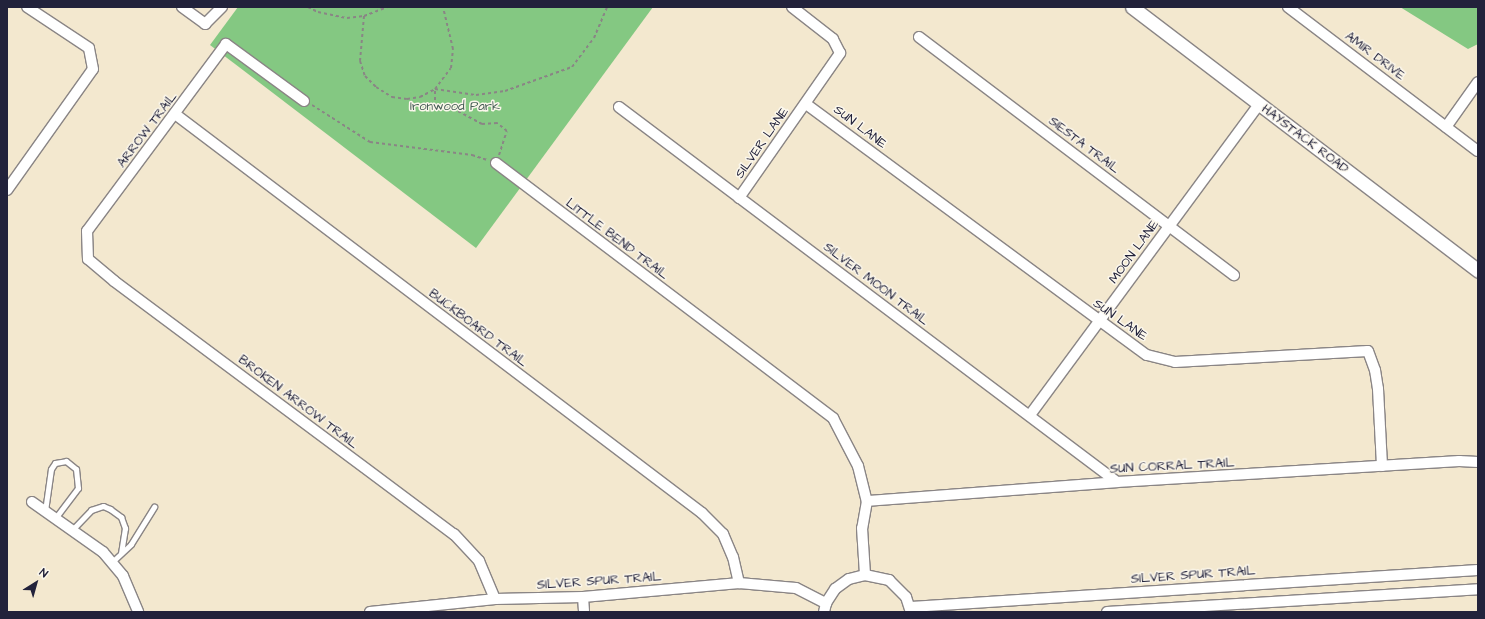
<!DOCTYPE html>
<style>
body{margin:0}
#map{position:relative;width:1485px;height:619px;overflow:hidden;background:#f3e8cf;font-family:"Architects Daughter",sans-serif}
div>[style]{position:absolute}
[style*='--x']{left:calc(var(--x)*1px);top:calc(var(--y)*1px);width:calc(var(--w)*1px);rotate:calc(var(--a)*1deg)}
.green>*{inset:0;background:#84c882}
.path>*{height:2px;margin-top:-1px;transform-origin:0;background:repeating-linear-gradient(90deg,#8a8585 0 3px,transparent 0 6px)}
.roads{filter:drop-shadow(1px 0 #8a8585) drop-shadow(-1px 0 #8a8585) drop-shadow(0 1px #8a8585) drop-shadow(0 -1px #8a8585)}
.service>*{height:5px;margin:-2.5px;padding:0 2.5px;transform-origin:2.5px;border-radius:2.5px;background:#fff}
.minor>*{height:10px;margin:-5px;padding:0 5px;transform-origin:5px;border-radius:5px;background:#fff}
.tertiary>*{height:13px;margin:-6.5px;padding:0 6.5px;transform-origin:6.5px;border-radius:6.5px;background:#fff}
span{translate:-50% -50%;white-space:nowrap;text-align:center;line-height:1.15;-webkit-text-stroke:3px #fbf7ec;paint-order:stroke}
.street-label{font-size:13px;color:#22223b}
.park-label{font-size:13px;color:#445c54}
.frame{position:absolute;inset:0;border:8px solid #22223b;pointer-events:none}
.north{position:absolute;left:16px;top:563px;width:40px;height:40px;-webkit-text-stroke:3px #fbf7ec;paint-order:stroke;rotate:37deg;font-size:11px;font-weight:700;line-height:16px;text-align:center;color:#22223b}
.north::after{content:'';display:block;margin:auto;width:14px;height:18px;background:#22223b;clip-path:polygon(50% 0,100% 100%,50% 72%,0 100%)}
</style>
<div id="map">
<div class="green">
<i style="clip-path:polygon(238px 7px,653px 7px,476px 248px,210px 45px)"></i>
<i style="clip-path:polygon(1400px 7px,1478px 7px,1478px 44px,1468px 49px)"></i>
</div>
<div class="path">
<i style="--x:308;--y:7;--w:11;--a:27"></i>
<i style="--x:318;--y:12;--w:30;--a:12"></i>
<i style="--x:347;--y:18;--w:17;--a:-7"></i>
<i style="--x:364;--y:16;--w:25;--a:-21"></i>
<i style="--x:364;--y:16;--w:45;--a:95.1"></i>
<i style="--x:360;--y:61;--w:16;--a:72"></i>
<i style="--x:365;--y:76;--w:16;--a:45"></i>
<i style="--x:376;--y:87;--w:19;--a:32"></i>
<i style="--x:392;--y:97;--w:15;--a:8"></i>
<i style="--x:407;--y:99;--w:13;--a:-9"></i>
<i style="--x:420;--y:97;--w:17;--a:-28"></i>
<i style="--x:435;--y:89;--w:26;--a:-53"></i>
<i style="--x:451;--y:68;--w:19;--a:-84"></i>
<i style="--x:453;--y:49;--w:43;--a:-103.4"></i>
<i style="--x:312;--y:105;--w:69;--a:32.5"></i>
<i style="--x:370;--y:142;--w:103;--a:7.3"></i>
<i style="--x:472;--y:155;--w:16;--a:18"></i>
<i style="--x:499;--y:155;--w:25;--a:-72"></i>
<i style="--x:507;--y:131;--w:13;--a:-141"></i>
<i style="--x:497;--y:123;--w:15;--a:176"></i>
<i style="--x:482;--y:124;--w:32;--a:-152"></i>
<i style="--x:454;--y:109;--w:19;--a:-171"></i>
<i style="--x:435;--y:106;--w:17;--a:-90"></i>
<i style="--x:435;--y:89;--w:41;--a:8.3"></i>
<i style="--x:476;--y:95;--w:29;--a:-8"></i>
<i style="--x:505;--y:91;--w:71;--a:-19.7"></i>
<i style="--x:572;--y:67;--w:36;--a:-53"></i>
<i style="--x:594;--y:38;--w:34;--a:-67"></i>
</div>
<div class="roads">
<div class="service">
<i style="--x:45;--y:511;--w:42;--a:-81.9"></i>
<i style="--x:51;--y:469;--w:7;--a:-56"></i>
<i style="--x:55;--y:463;--w:11;--a:-10"></i>
<i style="--x:66;--y:461;--w:13;--a:39"></i>
<i style="--x:76;--y:469;--w:19;--a:84"></i>
<i style="--x:78;--y:488;--w:38;--a:127"></i>
<i style="--x:72;--y:530;--w:28;--a:-46"></i>
<i style="--x:91;--y:510;--w:13;--a:-18"></i>
<i style="--x:103;--y:506;--w:8;--a:23"></i>
<i style="--x:110;--y:509;--w:14;--a:36"></i>
<i style="--x:121;--y:517;--w:12;--a:70"></i>
<i style="--x:125;--y:528;--w:25;--a:99"></i>
<i style="--x:112;--y:562;--w:26;--a:-43"></i>
<i style="--x:131;--y:544;--w:44;--a:-58.1"></i>
</div>
<div class="minor">
<i style="--x:182;--y:7;--w:29;--a:36"></i>
<i style="--x:205;--y:24;--w:24;--a:-45"></i>
<i style="--x:1288;--y:7;--w:238;--a:37.2"></i>
<i style="--x:919;--y:37;--w:395;--a:37.1"></i>
<i style="--x:304;--y:101;--w:97;--a:-143.8"></i>
<i style="--x:226;--y:44;--w:233;--a:126.6"></i>
<i style="--x:87;--y:231;--w:28;--a:88"></i>
<i style="--x:88;--y:259;--w:34;--a:40"></i>
<i style="--x:114;--y:281;--w:424;--a:36.7"></i>
<i style="--x:454;--y:534;--w:37;--a:47"></i>
<i style="--x:479;--y:561;--w:41;--a:67.2"></i>
<i style="--x:806;--y:104;--w:423;--a:36.4"></i>
<i style="--x:1147;--y:355;--w:29;--a:14"></i>
<i style="--x:1175;--y:362;--w:193;--a:-3.3"></i>
<i style="--x:1368;--y:351;--w:20;--a:70"></i>
<i style="--x:1375;--y:370;--w:19;--a:81"></i>
<i style="--x:1378;--y:389;--w:77;--a:87"></i>
<i style="--x:619;--y:107;--w:623;--a:36.98"></i>
<i style="--x:175;--y:114;--w:661;--a:37.13"></i>
<i style="--x:702;--y:513;--w:30;--a:45"></i>
<i style="--x:723;--y:534;--w:25;--a:67"></i>
<i style="--x:733;--y:557;--w:27;--a:77"></i>
<i style="--x:1446;--y:127;--w:55;--a:-54.6"></i>
<i style="--x:496;--y:163;--w:423;--a:37.1"></i>
<i style="--x:833;--y:418;--w:54;--a:62.5"></i>
<i style="--x:858;--y:466;--w:36;--a:76"></i>
<i style="--x:867;--y:501;--w:27;--a:100"></i>
<i style="--x:862;--y:528;--w:47;--a:86.3"></i>
<i style="--x:7;--y:190;--w:148;--a:-54.6"></i>
<i style="--x:93;--y:69;--w:21;--a:-101"></i>
<i style="--x:89;--y:48;--w:74;--a:-146.5"></i>
<i style="--x:739;--y:198;--w:177;--a:-55.1"></i>
<i style="--x:840;--y:53;--w:16;--a:-117"></i>
<i style="--x:833;--y:39;--w:52;--a:-142"></i>
<i style="--x:1030;--y:415;--w:386;--a:-53.6"></i>
<i style="--x:867;--y:501;--w:251;--a:-4.3"></i>
<i style="--x:1117;--y:482;--w:343;--a:-3.5"></i>
<i style="--x:1459;--y:461;--w:19;--a:3"></i>
<i style="--x:32;--y:502;--w:87;--a:35.2"></i>
<i style="--x:103;--y:552;--w:31;--a:50"></i>
<i style="--x:123;--y:576;--w:39;--a:67"></i>
<i style="--x:583;--y:597;--w:15;--a:86"></i>
<i style="--x:911;--y:607;--w:568;--a:-3.73"></i>
<i style="--x:370;--y:612;--w:126;--a:-5.9"></i>
<i style="--x:495;--y:599;--w:88;--a:-1.3"></i>
<i style="--x:583;--y:597;--w:157;--a:-5.1"></i>
<i style="--x:739;--y:583;--w:57;--a:5"></i>
<i style="--x:796;--y:588;--w:34;--a:27"></i>
<i style="--x:824;--y:612;--w:9;--a:-77"></i>
<i style="--x:826;--y:603;--w:17;--a:-57"></i>
<i style="--x:835;--y:589;--w:17;--a:-36"></i>
<i style="--x:849;--y:579;--w:16;--a:-14"></i>
<i style="--x:865;--y:575;--w:25;--a:12"></i>
<i style="--x:889;--y:580;--w:24;--a:45"></i>
<i style="--x:906;--y:597;--w:16;--a:72"></i>
<i style="--x:1107;--y:612;--w:372;--a:-3.5"></i>
</div>
<div class="tertiary">
<i style="--x:1132;--y:7;--w:435;--a:37.3"></i>
</div>
</div>
<div class="street-label">
<span style="left:1375px;top:56px;rotate:37deg">AMIR DRIVE</span>
<span style="left:860px;top:127px;rotate:37deg">SUN LANE</span>
<span style="left:147px;top:130px;rotate:-53deg">ARROW TRAIL</span>
<span style="left:1305px;top:139px;rotate:37deg">HAYSTACK ROAD</span>
<span style="left:762px;top:143px;rotate:-55deg">SILVER LANE</span>
<span style="left:1084px;top:145px;rotate:37deg">SIESTA TRAIL</span>
<span style="left:617px;top:239px;rotate:37deg">LITTLE BEND TRAIL</span>
<span style="left:1134px;top:252px;rotate:-54deg">MOON LANE</span>
<span style="left:876px;top:284px;rotate:37deg">SILVER MOON TRAIL</span>
<span style="left:1120px;top:320px;rotate:35deg">SUN LANE</span>
<span style="left:478px;top:328px;rotate:37deg">BUCKBOARD TRAIL</span>
<span style="left:298px;top:402px;rotate:37deg">BROKEN ARROW TRAIL</span>
<span style="left:1172px;top:466px;rotate:-3deg">SUN CORRAL TRAIL</span>
<span style="left:1193px;top:575px;rotate:-4deg">SILVER SPUR TRAIL</span>
<span style="left:599px;top:581px;rotate:-4deg">SILVER SPUR TRAIL</span>
</div>
<div class="park-label">
<span style="left:455px;top:106px">Ironwood Park</span>
</div>
<div class="frame"></div>
<div class="north">N</div>
</div>
